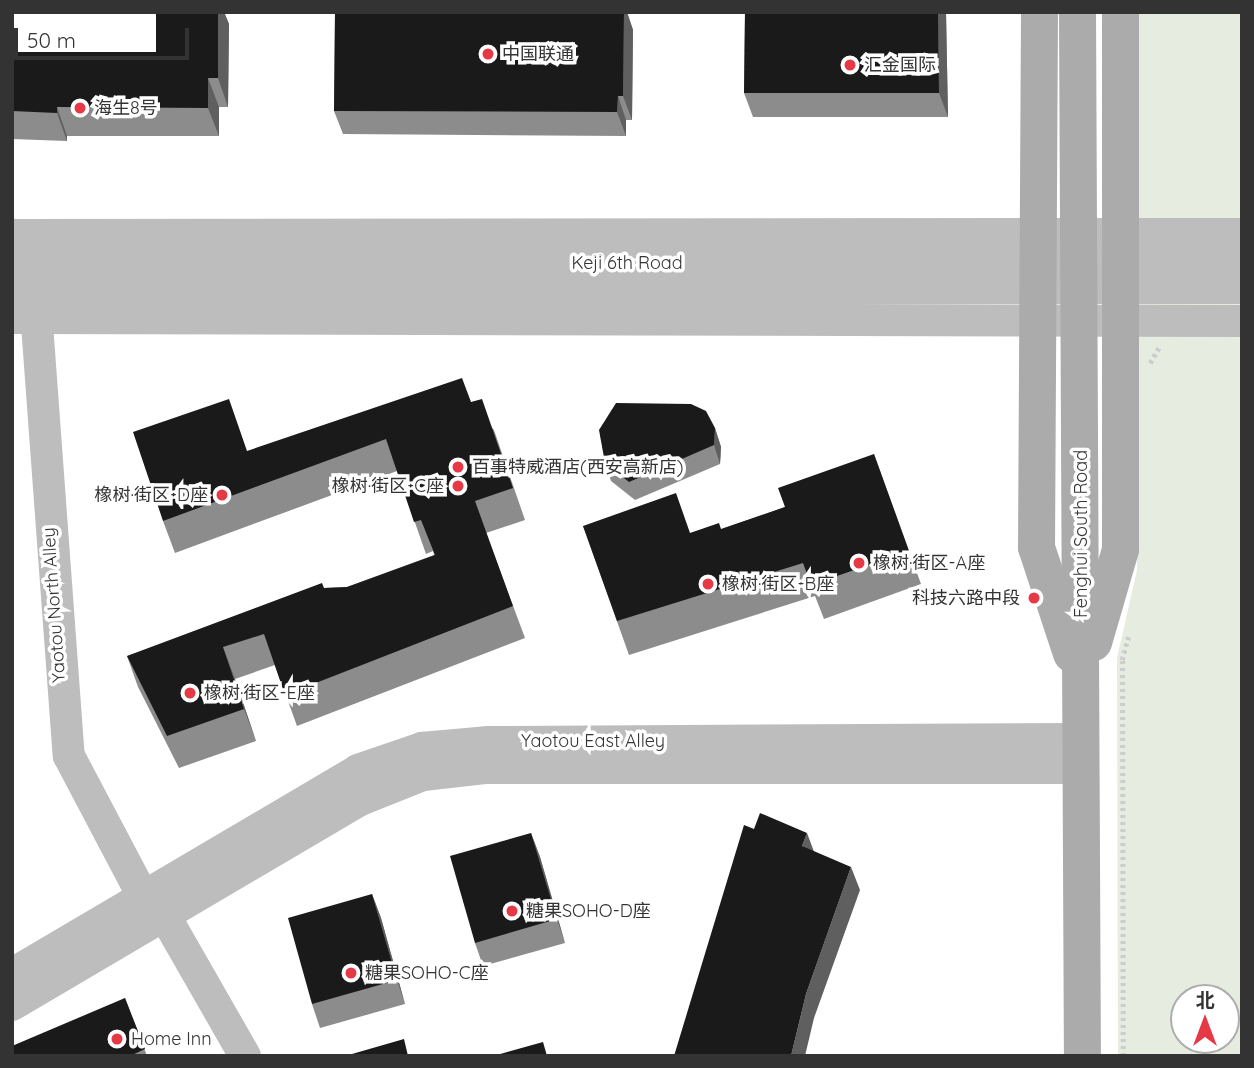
<!DOCTYPE html>
<meta charset="utf-8">
<style>
body{margin:0}
#map{position:relative;width:1254px;height:1068px;overflow:hidden;background:#fff;font-family:Quicksand,"Noto Sans SC",sans-serif}
div>[style]{position:absolute}
[style*='--x']{left:calc(var(--x)*1px);top:calc(var(--y)*1px);width:calc(var(--w)*1px);rotate:calc(var(--a)*1deg)}
.green>*{inset:0;background:#e6ecdf}
.path>*{height:4.5px;margin-top:-2.25px;transform-origin:0;background:repeating-linear-gradient(90deg,#cdcdcd 0 3.5px,transparent 0 7px)}
.secondary>*{height:32px;margin:-16px;padding:0 16px;transform-origin:16px;border-radius:16px;background:#bdbdbd}
.primary>*{height:37px;margin:-18.5px;padding:0 18.5px;transform-origin:18.5px;border-radius:18.5px;background:#ababab}
.wall>*{inset:0;background:#8c8c8c}
.shaded-wall>*{inset:0;background:#5f5f5f}
.building>*{inset:0;background:#1a1a1a}
.dots>*{width:19px;height:19px;translate:-50% -50%;box-sizing:border-box;border:4px solid #fff;border-radius:50%}
span{translate:-50% -50%;white-space:nowrap;text-align:center;line-height:1.15;-webkit-text-stroke:7px #fff;paint-order:stroke}
.poi-label{font-size:18px;color:#333}
.left{translate:0 -50%;text-align:left}
.right{translate:-100% -50%;text-align:right}
.street-label{font-size:18px;color:#333}
.frame{position:absolute;inset:0;border:14px solid #333;pointer-events:none}
.north{position:absolute;left:1170px;top:984px;width:70px;height:70px;box-sizing:border-box;background:#fff;border:2px solid #adadad;border-radius:50%;rotate:0deg;font-size:19px;font-weight:700;line-height:28px;text-align:center;color:#333}
.north::after{content:'';display:block;margin:auto;width:24px;height:32px;background:#e63946;clip-path:polygon(50% 0,100% 100%,50% 72%,0 100%)}
.scale{position:absolute;left:14px;top:28px;width:175px;height:32px;box-sizing:border-box;border:4px solid #333;border-top:0;padding-left:9px;font-size:21px;line-height:24px;white-space:nowrap;color:#333;-webkit-text-stroke:5px #fff;paint-order:stroke}
</style>
<div id="map">
<div class="green">
<i style="clip-path:polygon(evenodd,1136px 12px,1242px 12px,1242px 1056px,1118px 1056px,1117px 658px,1137px 570px,1136px 12px,1184px 998px,1226px 998px,1226px 1040px,1184px 1040px,1184px 998px)"></i>
</div>
<div class="path">
<i style="--x:1150;--y:363;--w:20;--a:-60"></i>
<i style="--x:1123;--y:1056;--w:396;--a:-90.1"></i>
<i style="--x:1122;--y:660;--w:24;--a:-75"></i>
</div>
<div class="secondary">
<i style="--x:12;--y:235;--w:1230;--a:-0.05"></i>
<i style="--x:12;--y:264;--w:1230;--a:0"></i>
<i style="--x:12;--y:288;--w:1230;--a:0"></i>
<i style="--x:35;--y:297;--w:460;--a:85.8"></i>
<i style="--x:69;--y:756;--w:161;--a:62.2"></i>
<i style="--x:144;--y:898;--w:30;--a:42"></i>
<i style="--x:166;--y:918;--w:159;--a:60.2"></i>
<i style="--x:12;--y:318;--w:1230;--a:0.14"></i>
<i style="--x:12;--y:974;--w:402;--a:-30.5"></i>
<i style="--x:358;--y:770;--w:68;--a:-19"></i>
<i style="--x:422;--y:748;--w:67;--a:-5.1"></i>
<i style="--x:489;--y:742;--w:592;--a:-0.29"></i>
<i style="--x:12;--y:1005;--w:404;--a:-30.5"></i>
<i style="--x:360;--y:800;--w:68;--a:-21.6"></i>
<i style="--x:423;--y:775;--w:62;--a:-6.4"></i>
<i style="--x:485;--y:768;--w:596;--a:0"></i>
</div>
<div class="primary">
<i style="--x:1039;--y:12;--w:535;--a:90.32"></i>
<i style="--x:1036;--y:547;--w:112;--a:71.7"></i>
<i style="--x:1077;--y:12;--w:1044;--a:89.73"></i>
<i style="--x:1093;--y:642;--w:97;--a:-73.8"></i>
<i style="--x:1120;--y:549;--w:537;--a:-90"></i>
</div>
<div class="wall">
<i style="clip-path:polygon(156px 12px,224px 12px,229px 24px,228px 107px,219px 107px,219px 136px,67px 136px,67px 141px,12px 139px,12px 52px,156px 52px)"></i>
<i style="clip-path:polygon(335px 12px,627px 12px,633px 30px,632px 120px,626px 120px,626px 136px,343px 134px,334px 111px)"></i>
<i style="clip-path:polygon(745px 12px,946px 12px,948px 117px,753px 117px,744px 93px)"></i>
<i style="clip-path:polygon(471px 402px,494px 430px,525px 520px,486px 533px,525px 638px,297px 726px,275px 665px,235px 679px,256px 741px,179px 768px,138px 687px,127px 656px,324px 588px,347px 587px,434px 555px,433px 551px,426px 554px,397px 471px,175px 553px,163px 521px,248px 451px)"></i>
<i style="clip-path:polygon(715px 428px,721px 447px,720px 464px,635px 500px,611px 481px,605px 463px)"></i>
<i style="clip-path:polygon(874px 454px,921px 584px,824px 619px,815px 596px,629px 655px,583px 526px,690px 533px,722px 529px,785px 507px)"></i>
<i style="clip-path:polygon(531px 833px,540px 857px,565px 943px,483px 966px,475px 943px)"></i>
<i style="clip-path:polygon(372px 894px,381px 918px,405px 1004px,320px 1028px,312px 1004px)"></i>
<i style="clip-path:polygon(125px 998px,147px 1056px,12px 1056px)"></i>
</div>
<div class="shaded-wall">
<i style="clip-path:polygon(218px 12px,224px 12px,229px 24px,228px 107px,218px 78px)"></i>
<i style="clip-path:polygon(624px 12px,627px 12px,633px 30px,632px 120px,623px 96px)"></i>
<i style="clip-path:polygon(938px 12px,946px 12px,948px 117px,939px 93px)"></i>
<i style="clip-path:polygon(208px 78px,219px 107px,219px 136px,208px 108px)"></i>
<i style="clip-path:polygon(618px 96px,626px 120px,626px 136px,617px 112px)"></i>
<i style="clip-path:polygon(57px 107px,67px 136px,67px 141px,57px 113px)"></i>
<i style="clip-path:polygon(715px 428px,721px 447px,720px 464px,714px 445px)"></i>
<i style="clip-path:polygon(223px 647px,235px 679px,256px 741px,244px 709px)"></i>
<i style="clip-path:polygon(531px 833px,540px 857px,565px 943px,557px 919px)"></i>
<i style="clip-path:polygon(807px 833px,816px 857px,802px 846px)"></i>
<i style="clip-path:polygon(851px 867px,860px 890px,814px 1018px,805px 1056px,791px 1056px,806px 994px)"></i>
<i style="clip-path:polygon(372px 894px,381px 918px,405px 1004px,397px 980px)"></i>
</div>
<div class="building">
<i style="clip-path:polygon(156px 12px,218px 12px,218px 78px,208px 78px,208px 108px,57px 107px,57px 113px,12px 111px,12px 52px,156px 52px)"></i>
<i style="clip-path:polygon(335px 12px,624px 12px,623px 96px,618px 96px,617px 112px,334px 111px)"></i>
<i style="clip-path:polygon(745px 12px,938px 12px,939px 93px,744px 93px)"></i>
<i style="clip-path:polygon(462px 378px,471px 402px,482px 399px,513px 488px,475px 501px,513px 606px,285px 695px,264px 634px,223px 647px,244px 709px,167px 736px,127px 656px,322px 583px,324px 588px,347px 587px,435px 555px,421px 520px,414px 522px,386px 439px,163px 521px,133px 432px,229px 399px,247px 451px)"></i>
<i style="clip-path:polygon(616px 403px,691px 404px,706px 411px,715px 428px,714px 445px,629px 482px,605px 463px,599px 430px)"></i>
<i style="clip-path:polygon(874px 454px,909px 551px,811px 585px,803px 563px,617px 621px,583px 526px,676px 493px,690px 533px,719px 523px,721px 529px,785px 507px,778px 488px)"></i>
<i style="clip-path:polygon(760px 813px,807px 833px,802px 846px,851px 867px,806px 994px,791px 1056px,674px 1056px,744px 825px,754px 829px)"></i>
<i style="clip-path:polygon(531px 833px,557px 919px,475px 943px,450px 856px)"></i>
<i style="clip-path:polygon(372px 894px,397px 980px,312px 1004px,288px 918px)"></i>
<i style="clip-path:polygon(125px 998px,145px 1049px,130px 1056px,12px 1056px,12px 1046px)"></i>
<i style="clip-path:polygon(404px 1039px,408px 1056px,345px 1056px)"></i>
<i style="clip-path:polygon(543px 1042px,547px 1056px,493px 1056px)"></i>
</div>
<div class="dots">
<i style="left:488px;top:54px;background:#e63946"></i>
<i style="left:850px;top:65px;background:#e63946"></i>
<i style="left:80px;top:108px;background:#e63946"></i>
<i style="left:458px;top:467px;background:#e63946"></i>
<i style="left:458px;top:486px;background:#e63946"></i>
<i style="left:222px;top:495px;background:#e63946"></i>
<i style="left:859px;top:563px;background:#e63946"></i>
<i style="left:708px;top:584px;background:#e63946"></i>
<i style="left:1034px;top:598px;background:#e63946"></i>
<i style="left:190px;top:693px;background:#e63946"></i>
<i style="left:512px;top:911px;background:#e63946"></i>
<i style="left:351px;top:973px;background:#e63946"></i>
<i style="left:117px;top:1039px;background:#e63946"></i>
</div>
<div class="poi-label">
<span class="left" style="left:502px;top:54px">中国联通</span>
<span class="left" style="left:864px;top:65px">汇金国际</span>
<span class="left" style="left:94px;top:108px">海生8号</span>
<span class="left" style="left:472px;top:467px">百事特威酒店(西安高新店)</span>
<span class="right" style="left:444px;top:486px">橡树·街区-C座</span>
<span class="right" style="left:208px;top:495px">橡树·街区-D座</span>
<span class="left" style="left:873px;top:563px">橡树·街区-A座</span>
<span class="left" style="left:722px;top:584px">橡树·街区-B座</span>
<span class="right" style="left:1020px;top:598px">科技六路中段</span>
<span class="left" style="left:204px;top:693px">橡树·街区-E座</span>
<span class="left" style="left:526px;top:911px">糖果SOHO-D座</span>
<span class="left" style="left:365px;top:973px">糖果SOHO-C座</span>
<span class="left" style="left:131px;top:1039px">Home Inn</span>
</div>
<div class="street-label">
<span style="left:627px;top:263px">Keji 6th Road</span>
<span style="left:1081px;top:534px;rotate:-90deg">Fenghui South Road</span>
<span style="left:54px;top:605px;rotate:-94deg">Yaotou North Alley</span>
<span style="left:593px;top:741px">Yaotou East Alley</span>
</div>
<div class="frame"></div>
<div class="north">北</div>
<div class="scale">50 m</div>
</div>
